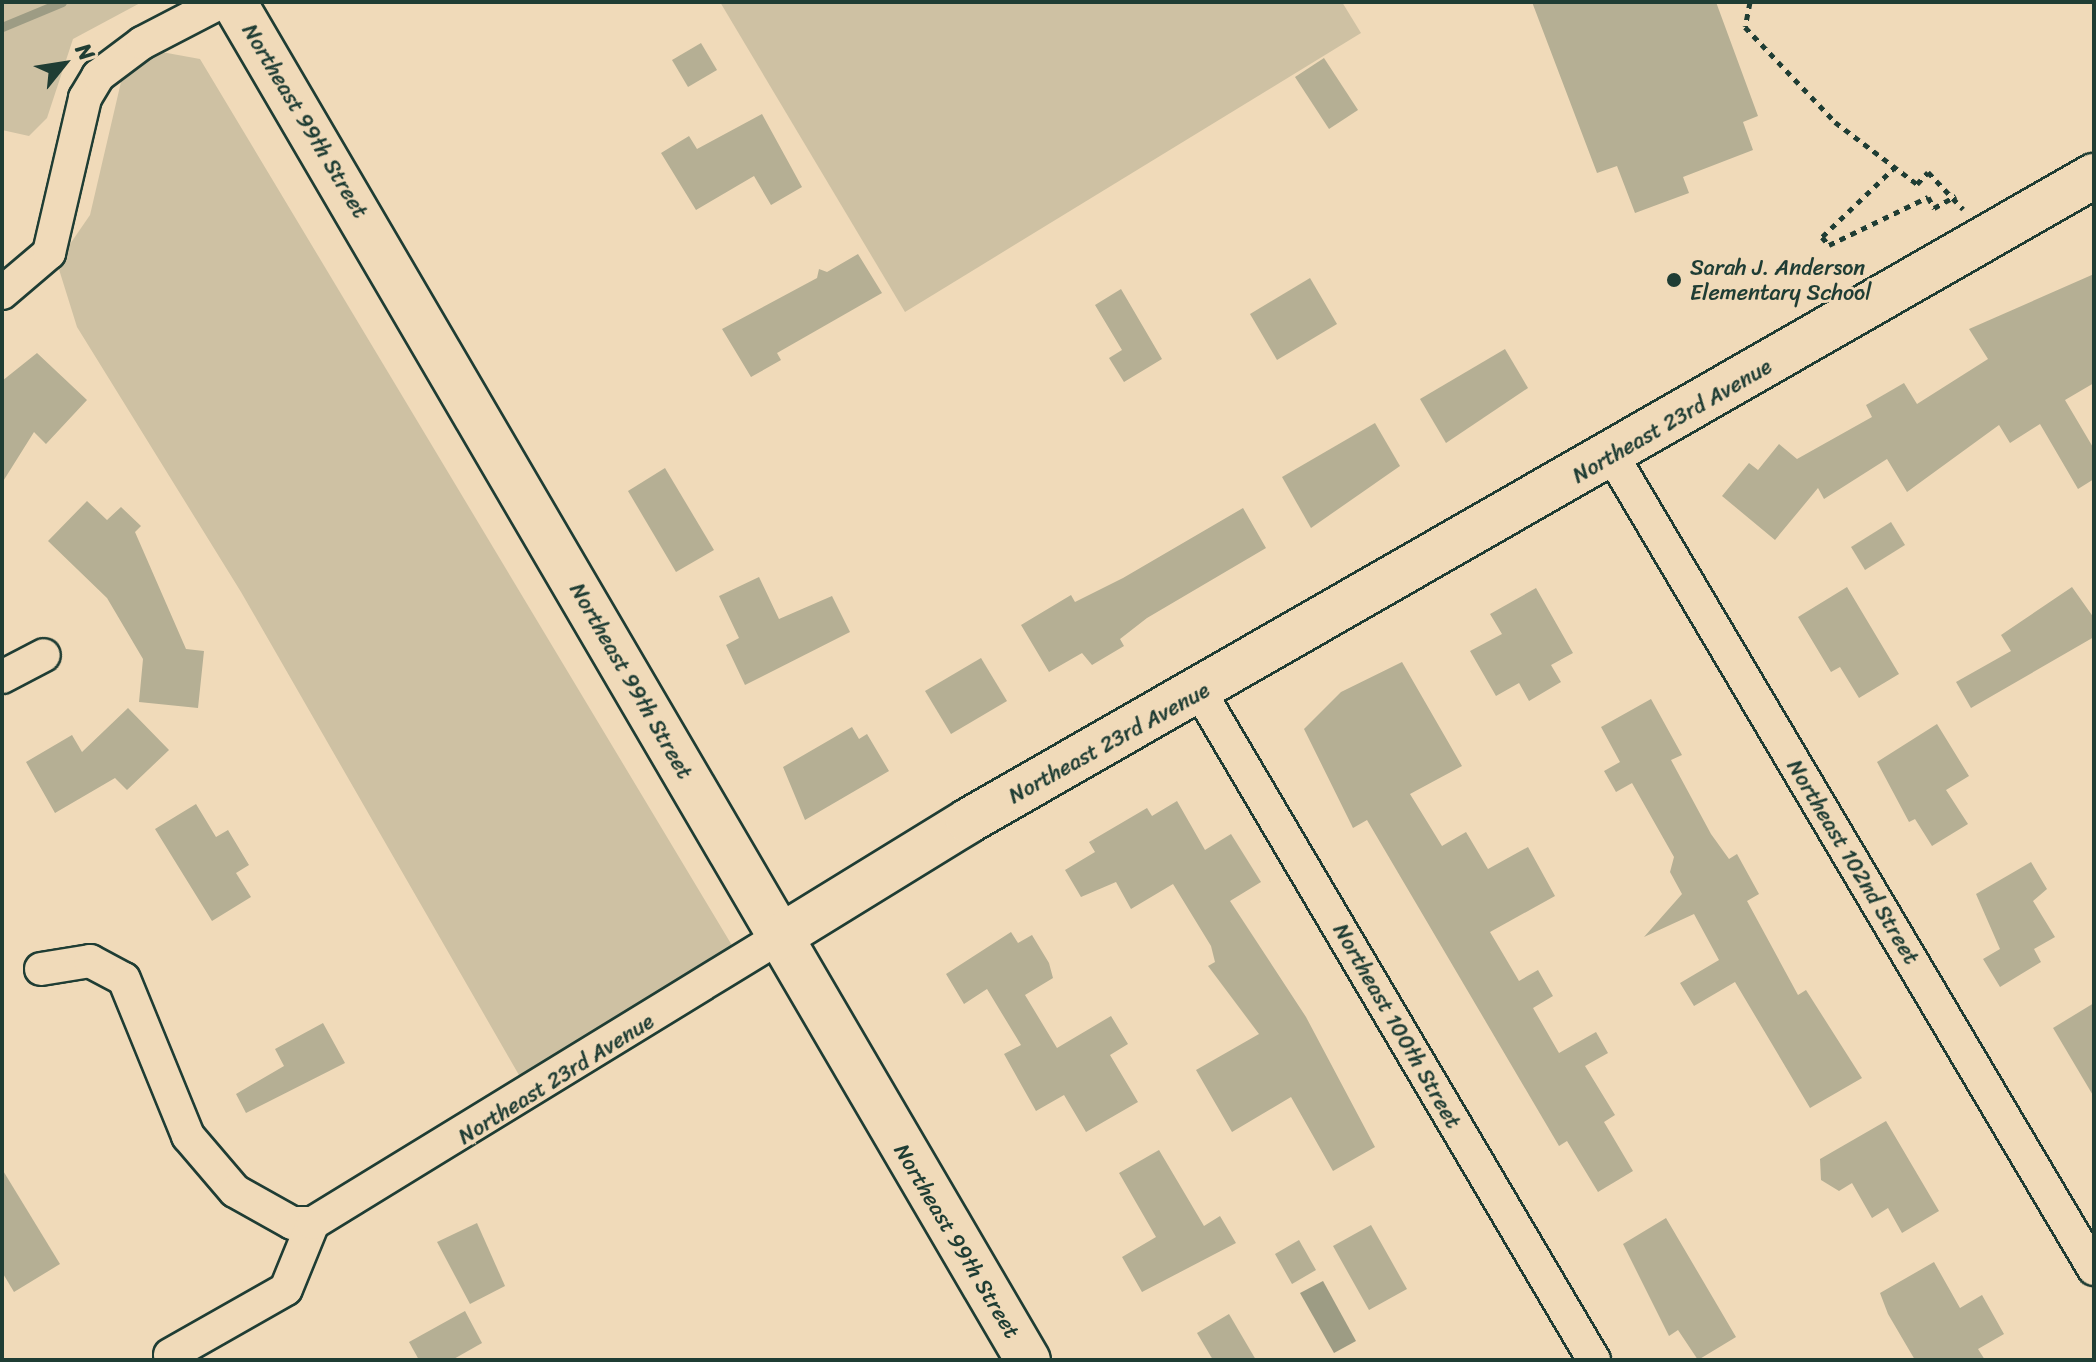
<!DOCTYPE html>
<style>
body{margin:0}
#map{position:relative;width:2096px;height:1362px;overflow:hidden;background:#f0dab9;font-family:Sriracha,sans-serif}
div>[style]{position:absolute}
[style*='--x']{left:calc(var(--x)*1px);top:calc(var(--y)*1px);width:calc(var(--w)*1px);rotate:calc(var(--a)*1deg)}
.green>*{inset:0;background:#cec1a3}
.water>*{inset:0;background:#9d9c84}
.stream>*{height:9px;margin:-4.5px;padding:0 4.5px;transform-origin:4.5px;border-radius:4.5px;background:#9d9c84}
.building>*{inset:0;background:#b5af94}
.path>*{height:5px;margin-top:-2.5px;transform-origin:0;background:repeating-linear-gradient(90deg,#1f3d34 0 6px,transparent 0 12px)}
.roads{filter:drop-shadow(2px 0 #1f3d34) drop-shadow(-2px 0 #1f3d34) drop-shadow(0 2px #1f3d34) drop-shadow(0 -2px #1f3d34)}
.street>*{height:32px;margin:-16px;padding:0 16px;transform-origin:16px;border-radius:16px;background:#f0dab9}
.secondary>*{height:44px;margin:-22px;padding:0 22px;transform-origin:22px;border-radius:22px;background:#f0dab9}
.dots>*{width:22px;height:22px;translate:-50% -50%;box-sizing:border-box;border:4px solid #f0dab9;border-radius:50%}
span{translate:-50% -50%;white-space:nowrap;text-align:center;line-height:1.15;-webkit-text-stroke:6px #f0dab9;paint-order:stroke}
.street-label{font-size:22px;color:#1f3d34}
.poi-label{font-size:22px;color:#1f3d34}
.left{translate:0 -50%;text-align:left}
.frame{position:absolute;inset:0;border:4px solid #1f3d34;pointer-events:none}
.north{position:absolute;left:24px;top:24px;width:80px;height:80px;-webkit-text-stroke:6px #f0dab9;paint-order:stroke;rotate:60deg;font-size:22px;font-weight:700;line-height:32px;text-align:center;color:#1f3d34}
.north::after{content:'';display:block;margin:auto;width:28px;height:36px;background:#1f3d34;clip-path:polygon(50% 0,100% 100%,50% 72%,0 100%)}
</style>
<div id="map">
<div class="green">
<i style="clip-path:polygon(2px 2px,142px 2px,73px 39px,47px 118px,29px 136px,2px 130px)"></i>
<i style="clip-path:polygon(720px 2px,1342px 2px,1361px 33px,905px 312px)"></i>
<i style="clip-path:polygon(156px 51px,200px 59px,736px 952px,527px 1089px,241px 592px,77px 327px,57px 263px,90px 215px,121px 82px)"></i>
</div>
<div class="water">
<i style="clip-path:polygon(1323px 1281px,1356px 1341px,1334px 1353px,1300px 1293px)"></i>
</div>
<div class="stream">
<i style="--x:2;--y:27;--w:65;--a:-22.6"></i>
</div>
<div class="building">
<i style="clip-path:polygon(1532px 2px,1716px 2px,1758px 116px,1743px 122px,1753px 150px,1683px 177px,1689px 193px,1635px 213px,1617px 166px,1597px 173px)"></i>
<i style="clip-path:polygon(701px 43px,717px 70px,688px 87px,672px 60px)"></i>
<i style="clip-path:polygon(1324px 58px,1358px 110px,1329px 129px,1295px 77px)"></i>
<i style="clip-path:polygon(762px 114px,802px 187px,771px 205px,754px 176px,696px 210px,661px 153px,689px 136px,697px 149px)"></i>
<i style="clip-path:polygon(858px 254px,882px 293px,777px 353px,781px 360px,751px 377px,722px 329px,817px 278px,819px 269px,827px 272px)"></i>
<i style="clip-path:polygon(2094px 274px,2094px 383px,2065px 400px,2094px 449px,2094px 479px,2078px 489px,2040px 424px,2010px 443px,1999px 425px,1907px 492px,1887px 459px,1824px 499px,1818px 488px,1775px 540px,1722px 496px,1749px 463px,1758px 470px,1779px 444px,1797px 459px,1872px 417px,1866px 405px,1904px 383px,1917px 404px,1988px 359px,1969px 329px)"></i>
<i style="clip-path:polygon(1310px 278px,1337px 324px,1277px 360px,1250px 314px)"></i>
<i style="clip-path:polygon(1121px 289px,1162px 359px,1124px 382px,1109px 358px,1122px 350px,1095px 305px)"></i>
<i style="clip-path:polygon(1505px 349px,1528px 388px,1446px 443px,1420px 399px)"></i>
<i style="clip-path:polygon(37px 353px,87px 400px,46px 444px,34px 432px,2px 483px,2px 381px)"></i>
<i style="clip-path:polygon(1375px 423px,1400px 466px,1311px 528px,1282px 477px)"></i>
<i style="clip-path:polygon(665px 468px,714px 550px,676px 572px,628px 491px)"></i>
<i style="clip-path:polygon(87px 501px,107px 520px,121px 507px,141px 526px,135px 532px,186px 649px,204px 651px,198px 708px,139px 702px,143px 659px,107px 598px,48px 541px)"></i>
<i style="clip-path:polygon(1243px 508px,1266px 548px,1147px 618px,1120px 639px,1124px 646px,1092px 665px,1082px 653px,1049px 672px,1021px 625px,1071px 595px,1075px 602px,1123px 578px)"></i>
<i style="clip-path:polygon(1891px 522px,1905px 545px,1865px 570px,1851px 547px)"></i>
<i style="clip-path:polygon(759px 577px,779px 619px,832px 596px,850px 632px,745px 685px,726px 645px,739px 638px,719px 596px)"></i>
<i style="clip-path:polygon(1847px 587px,1899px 674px,1859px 698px,1840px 667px,1831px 672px,1798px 617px)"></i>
<i style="clip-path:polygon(2072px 587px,2094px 618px,2094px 637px,1971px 708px,1956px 682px,2011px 651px,2001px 635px)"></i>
<i style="clip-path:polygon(1536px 588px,1573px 653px,1551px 665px,1561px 682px,1529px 701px,1519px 683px,1496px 696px,1470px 651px,1502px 634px,1490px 614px)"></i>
<i style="clip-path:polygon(981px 658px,1007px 701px,951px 734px,925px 691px)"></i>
<i style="clip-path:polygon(1402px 662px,1462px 766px,1410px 794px,1442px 846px,1466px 832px,1488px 869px,1528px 847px,1555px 896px,1490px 932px,1519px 981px,1538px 970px,1553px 996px,1533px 1008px,1559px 1053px,1596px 1032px,1608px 1053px,1585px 1066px,1615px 1115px,1604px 1122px,1633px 1171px,1598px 1192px,1567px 1141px,1559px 1146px,1367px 820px,1353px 828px,1304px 729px,1341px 692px)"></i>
<i style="clip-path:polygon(1651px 699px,1682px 755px,1671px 760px,1711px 834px,1729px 859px,1737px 854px,1759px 894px,1747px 901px,1798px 995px,1806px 990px,1862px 1078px,1810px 1108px,1735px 982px,1694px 1006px,1680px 983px,1719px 960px,1694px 914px,1644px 937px,1682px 894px,1670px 872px,1674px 857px,1632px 783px,1616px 792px,1604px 771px,1620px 762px,1601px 727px)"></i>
<i style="clip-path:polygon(128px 708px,169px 750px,127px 790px,115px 778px,55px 813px,26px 762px,72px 735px,82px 752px)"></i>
<i style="clip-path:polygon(1937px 724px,1969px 776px,1946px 790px,1968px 824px,1932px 846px,1915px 819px,1909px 822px,1877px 762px)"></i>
<i style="clip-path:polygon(852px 727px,859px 739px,867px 734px,889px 771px,805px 820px,783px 767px)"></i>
<i style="clip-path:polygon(1177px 801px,1205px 850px,1231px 834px,1261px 882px,1230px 901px,1306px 1017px,1375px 1147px,1333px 1171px,1291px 1097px,1232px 1132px,1196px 1070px,1259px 1034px,1208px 966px,1215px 962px,1211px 946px,1173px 884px,1131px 909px,1116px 882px,1081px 897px,1065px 870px,1095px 852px,1089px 842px,1147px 808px,1152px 816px)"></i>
<i style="clip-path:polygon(196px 804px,216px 837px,228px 830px,249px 865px,236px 873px,251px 897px,212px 921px,155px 829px)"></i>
<i style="clip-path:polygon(2031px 862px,2047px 889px,2033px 901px,2055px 937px,2034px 949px,2041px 962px,2000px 987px,1983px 959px,2000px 949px,1976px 894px)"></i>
<i style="clip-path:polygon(1011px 932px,1018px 943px,1032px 935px,1049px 963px,1053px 978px,1025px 995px,1057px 1048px,1111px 1016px,1128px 1044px,1110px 1055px,1138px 1102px,1086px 1132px,1064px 1095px,1036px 1111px,1004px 1054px,1021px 1045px,987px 989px,964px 1004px,946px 974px)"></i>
<i style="clip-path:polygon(2094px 1003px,2094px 1097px,2053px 1028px)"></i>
<i style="clip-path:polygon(323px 1023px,345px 1063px,246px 1113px,236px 1094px,284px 1066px,275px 1049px)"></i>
<i style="clip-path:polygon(1886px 1121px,1939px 1211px,1902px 1233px,1888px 1208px,1872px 1218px,1852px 1183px,1839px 1191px,1821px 1180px,1820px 1159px)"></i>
<i style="clip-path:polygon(1159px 1150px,1204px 1226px,1220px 1216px,1236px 1243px,1142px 1292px,1122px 1257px,1156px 1237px,1119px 1173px)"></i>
<i style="clip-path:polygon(2px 1169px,60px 1264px,14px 1292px,2px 1272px)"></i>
<i style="clip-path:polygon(1666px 1218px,1736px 1337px,1698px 1360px,1678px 1330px,1669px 1336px,1623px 1244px)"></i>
<i style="clip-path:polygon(477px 1223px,505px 1286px,470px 1304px,437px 1242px)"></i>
<i style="clip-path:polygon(1371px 1225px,1407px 1289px,1369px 1310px,1333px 1246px)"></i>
<i style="clip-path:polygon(1299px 1240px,1316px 1270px,1292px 1284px,1275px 1254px)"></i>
<i style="clip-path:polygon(1934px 1262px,1960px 1308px,1982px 1295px,2004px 1334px,1978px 1349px,1985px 1360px,1915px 1360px,1888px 1314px,1880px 1293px)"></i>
<i style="clip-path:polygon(465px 1311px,482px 1343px,452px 1360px,419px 1360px,409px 1342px)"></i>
<i style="clip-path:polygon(1229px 1314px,1256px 1360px,1213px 1360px,1197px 1333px)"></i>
</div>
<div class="path">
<i style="--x:1750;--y:2;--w:25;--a:101"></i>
<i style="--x:1745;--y:27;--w:131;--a:46.5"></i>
<i style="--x:1835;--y:122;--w:103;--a:37.1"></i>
<i style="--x:1917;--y:184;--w:16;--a:-47"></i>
<i style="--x:1928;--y:172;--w:51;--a:46.6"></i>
<i style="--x:1896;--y:166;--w:103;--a:136.2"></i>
<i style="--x:1822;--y:237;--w:11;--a:49"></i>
<i style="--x:1829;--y:245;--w:110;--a:-25.9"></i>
<i style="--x:1928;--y:197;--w:13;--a:61"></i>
<i style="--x:1934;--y:208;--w:25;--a:-29"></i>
</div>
<div class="roads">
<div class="street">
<i style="--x:2;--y:293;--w:62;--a:-40.4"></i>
<i style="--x:49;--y:253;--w:159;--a:-76.9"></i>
<i style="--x:85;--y:98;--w:26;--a:-59"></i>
<i style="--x:98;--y:76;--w:55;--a:-36.9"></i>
<i style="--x:142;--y:43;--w:89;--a:-27.4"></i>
<i style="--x:1612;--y:455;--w:946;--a:59.37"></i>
<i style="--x:2;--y:677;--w:47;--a:-27.6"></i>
<i style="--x:1200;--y:692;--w:776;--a:59.47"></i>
<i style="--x:41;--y:969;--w:50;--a:-9.3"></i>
<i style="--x:90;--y:961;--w:38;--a:28"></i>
<i style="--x:124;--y:979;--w:170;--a:67.8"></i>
<i style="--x:188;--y:1136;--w:72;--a:49.5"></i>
<i style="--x:235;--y:1191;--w:65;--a:29.3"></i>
<i style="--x:292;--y:1223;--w:21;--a:0"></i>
<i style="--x:170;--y:1355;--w:133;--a:-29.6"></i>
<i style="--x:286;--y:1289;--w:71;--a:-67.8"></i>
<i style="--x:313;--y:1223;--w:545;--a:-31.5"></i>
</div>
<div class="secondary">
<i style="--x:234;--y:2;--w:1573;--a:59.69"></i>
<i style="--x:778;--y:938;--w:223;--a:-31.6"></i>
<i style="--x:968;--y:821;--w:1298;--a:-29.81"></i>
</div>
</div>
<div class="dots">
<i style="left:1674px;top:280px;background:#1f3d34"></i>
</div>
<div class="street-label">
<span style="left:305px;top:121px;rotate:59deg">Northeast 99th Street</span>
<span style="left:1672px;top:421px;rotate:-30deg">Northeast 23rd Avenue</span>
<span style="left:631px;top:681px;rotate:60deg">Northeast 99th Street</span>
<span style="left:1109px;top:743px;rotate:-29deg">Northeast 23rd Avenue</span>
<span style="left:1853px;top:862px;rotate:59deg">Northeast 102nd Street</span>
<span style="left:1397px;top:1026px;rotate:60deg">Northeast 100th Street</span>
<span style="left:556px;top:1079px;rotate:-32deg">Northeast 23rd Avenue</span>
<span style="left:957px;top:1241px;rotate:59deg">Northeast 99th Street</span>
</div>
<div class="poi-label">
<span class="left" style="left:1690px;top:280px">Sarah J. Anderson<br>Elementary School</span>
</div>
<div class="frame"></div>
<div class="north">N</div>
</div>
